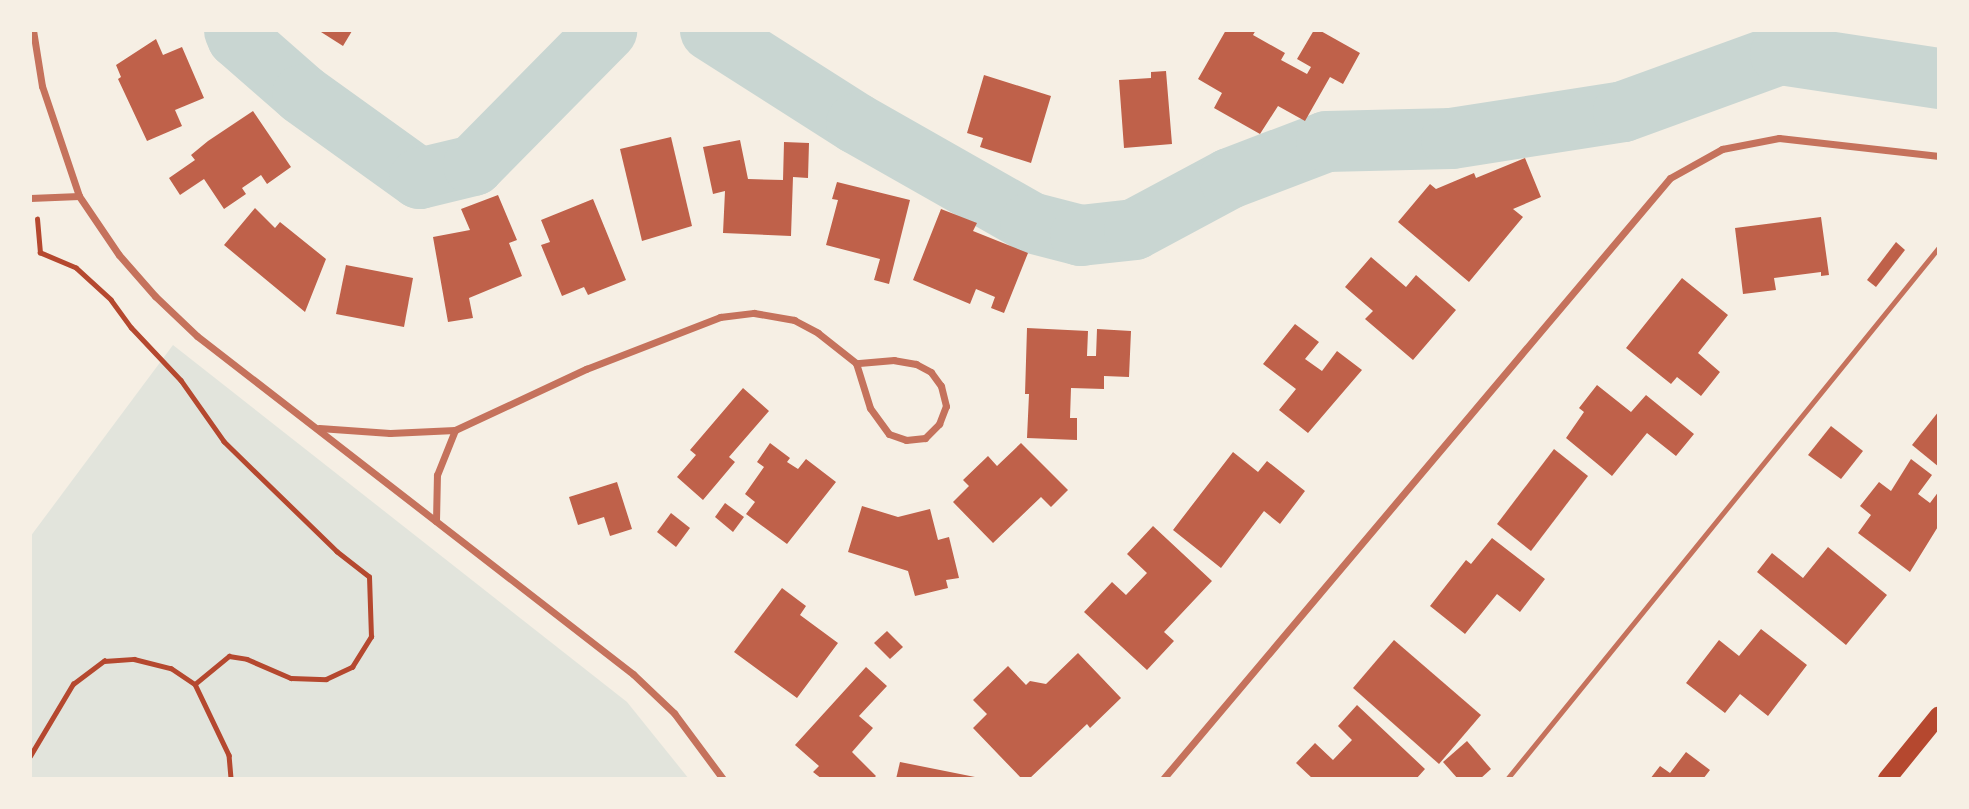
<!DOCTYPE html>
<style>
body{margin:0}
#map{position:relative;width:1969px;height:809px;overflow:hidden;background:#f6efe4;font-family:Bitter,serif}
div>[style]{position:absolute}
[style*='--x']{left:calc(var(--x)*1px);top:calc(var(--y)*1px);width:calc(var(--w)*1px);rotate:calc(var(--a)*1deg)}
.green>*{inset:0;background:#e2e4dc}
.river>*{height:61px;margin:-30.5px;padding:0 30.5px;transform-origin:30.5px;border-radius:30.5px;background:#c9d6d2}
.building>*{inset:0;background:#bf614a}
.path>*{height:4.5px;margin:-2.25px;padding:0 2.25px;transform-origin:2.25px;border-radius:2.25px;background:#b5482f}
.service>*{height:5px;margin:-2.5px;padding:0 2.5px;transform-origin:2.5px;border-radius:2.5px;background:#c5725c}
.minor>*{height:7px;margin:-3.5px;padding:0 3.5px;transform-origin:3.5px;border-radius:3.5px;background:#c5725c}
.primary>*{height:18px;margin:-9px;padding:0 9px;transform-origin:9px;border-radius:9px;background:#b5482f}
span{translate:-50% -50%;white-space:nowrap;text-align:center;line-height:1.15;-webkit-text-stroke:7px #f6efe4;paint-order:stroke}
.frame{position:absolute;inset:0;border:32px solid #f6efe4;pointer-events:none}
</style>
<div id="map">
<div class="green">
<i style="clip-path:polygon(173px 345px,627px 702px,689px 779px,30px 779px,30px 537px)"></i>
</div>
<div class="river">
<i style="--x:234;--y:30;--w:8;--a:67"></i>
<i style="--x:237;--y:37;--w:86;--a:41.2"></i>
<i style="--x:302;--y:94;--w:144;--a:35.7"></i>
<i style="--x:419;--y:178;--w:56;--a:-13.5"></i>
<i style="--x:473;--y:165;--w:190;--a:-45.4"></i>
<i style="--x:710;--y:30;--w:173;--a:32.5"></i>
<i style="--x:856;--y:123;--w:200;--a:29.6"></i>
<i style="--x:1030;--y:222;--w:52;--a:14.6"></i>
<i style="--x:1080;--y:235;--w:54;--a:-6.3"></i>
<i style="--x:1134;--y:229;--w:108;--a:-28.2"></i>
<i style="--x:1229;--y:178;--w:104;--a:-20.9"></i>
<i style="--x:1326;--y:141;--w:125;--a:-1.4"></i>
<i style="--x:1451;--y:138;--w:174;--a:-8.9"></i>
<i style="--x:1623;--y:111;--w:167;--a:-20"></i>
<i style="--x:1780;--y:54;--w:161;--a:8.6"></i>
</div>
<div class="building">
<i style="clip-path:polygon(322px 30px,351px 30px,352px 31px,343px 46px,321px 32px)"></i>
<i style="clip-path:polygon(1226px 30px,1256px 30px,1253px 35px,1285px 53px,1281px 60px,1307px 74px,1311px 67px,1297px 59px,1314px 30px,1319px 30px,1360px 53px,1343px 84px,1330px 77px,1305px 121px,1278px 106px,1260px 134px,1214px 108px,1222px 93px,1198px 79px)"></i>
<i style="clip-path:polygon(156px 39px,163px 55px,182px 47px,204px 98px,175px 110px,182px 126px,147px 141px,118px 79px,121px 77px,116px 65px)"></i>
<i style="clip-path:polygon(1166px 71px,1172px 144px,1124px 148px,1119px 80px,1151px 78px,1151px 72px)"></i>
<i style="clip-path:polygon(984px 75px,1051px 96px,1031px 163px,980px 147px,983px 138px,967px 133px)"></i>
<i style="clip-path:polygon(253px 111px,291px 167px,267px 184px,261px 175px,242px 188px,246px 194px,224px 209px,204px 179px,180px 195px,169px 178px,195px 160px,191px 155px,208px 141px)"></i>
<i style="clip-path:polygon(671px 137px,692px 226px,642px 241px,620px 149px)"></i>
<i style="clip-path:polygon(740px 140px,748px 179px,783px 180px,784px 142px,809px 143px,808px 178px,793px 177px,791px 236px,723px 233px,725px 191px,713px 194px,703px 147px)"></i>
<i style="clip-path:polygon(1525px 158px,1541px 197px,1513px 209px,1523px 217px,1469px 282px,1398px 222px,1430px 184px,1436px 189px,1474px 173px,1476px 178px)"></i>
<i style="clip-path:polygon(837px 182px,910px 200px,889px 284px,874px 280px,880px 259px,826px 245px,838px 200px,832px 199px)"></i>
<i style="clip-path:polygon(498px 195px,517px 240px,509px 243px,522px 276px,469px 298px,473px 318px,448px 322px,433px 237px,470px 230px,461px 209px)"></i>
<i style="clip-path:polygon(593px 199px,626px 280px,588px 295px,584px 287px,562px 296px,541px 245px,550px 242px,541px 220px)"></i>
<i style="clip-path:polygon(255px 208px,275px 228px,280px 222px,326px 259px,305px 312px,224px 245px)"></i>
<i style="clip-path:polygon(941px 209px,977px 223px,973px 231px,1028px 253px,1004px 313px,991px 308px,995px 297px,976px 289px,970px 304px,913px 280px)"></i>
<i style="clip-path:polygon(1821px 217px,1829px 275px,1821px 276px,1821px 272px,1774px 278px,1776px 290px,1743px 294px,1735px 228px)"></i>
<i style="clip-path:polygon(1896px 242px,1905px 250px,1876px 287px,1867px 280px)"></i>
<i style="clip-path:polygon(1371px 257px,1406px 287px,1416px 275px,1456px 310px,1413px 360px,1365px 319px,1373px 311px,1345px 287px)"></i>
<i style="clip-path:polygon(346px 265px,413px 278px,404px 327px,336px 314px)"></i>
<i style="clip-path:polygon(1682px 278px,1728px 315px,1698px 353px,1720px 372px,1701px 396px,1677px 377px,1671px 384px,1626px 348px)"></i>
<i style="clip-path:polygon(1295px 324px,1319px 342px,1305px 359px,1322px 371px,1337px 351px,1362px 370px,1308px 433px,1279px 410px,1296px 389px,1263px 364px)"></i>
<i style="clip-path:polygon(1027px 328px,1088px 331px,1087px 356px,1096px 356px,1097px 329px,1131px 331px,1129px 377px,1104px 376px,1104px 389px,1071px 388px,1070px 418px,1077px 418px,1077px 440px,1027px 438px,1029px 394px,1025px 394px)"></i>
<i style="clip-path:polygon(1597px 385px,1631px 412px,1646px 395px,1694px 434px,1676px 456px,1647px 433px,1612px 476px,1566px 438px,1584px 412px,1579px 408px)"></i>
<i style="clip-path:polygon(743px 388px,769px 411px,729px 457px,735px 462px,703px 500px,677px 477px,696px 455px,690px 450px)"></i>
<i style="clip-path:polygon(1939px 411px,1939px 467px,1912px 445px)"></i>
<i style="clip-path:polygon(1831px 426px,1863px 451px,1841px 479px,1808px 455px)"></i>
<i style="clip-path:polygon(770px 443px,790px 458px,787px 462px,798px 469px,806px 459px,836px 482px,787px 544px,746px 514px,755px 502px,745px 494px,764px 467px,757px 462px)"></i>
<i style="clip-path:polygon(1021px 443px,1068px 490px,1051px 507px,1041px 497px,993px 543px,953px 502px,969px 486px,963px 480px,988px 456px,997px 466px)"></i>
<i style="clip-path:polygon(1554px 449px,1588px 476px,1531px 551px,1497px 524px)"></i>
<i style="clip-path:polygon(1233px 452px,1258px 472px,1267px 461px,1305px 491px,1280px 524px,1264px 511px,1221px 568px,1173px 530px)"></i>
<i style="clip-path:polygon(1911px 459px,1932px 475px,1918px 494px,1930px 503px,1939px 491px,1939px 525px,1910px 572px,1858px 533px,1871px 515px,1860px 506px,1879px 482px,1891px 491px)"></i>
<i style="clip-path:polygon(617px 482px,632px 529px,610px 536px,604px 517px,578px 525px,569px 497px)"></i>
<i style="clip-path:polygon(725px 503px,744px 517px,733px 532px,715px 517px)"></i>
<i style="clip-path:polygon(862px 506px,898px 517px,930px 509px,938px 540px,949px 537px,959px 578px,946px 580px,948px 588px,915px 596px,908px 571px,848px 552px)"></i>
<i style="clip-path:polygon(671px 513px,690px 528px,676px 547px,657px 532px)"></i>
<i style="clip-path:polygon(1153px 526px,1212px 581px,1164px 632px,1174px 641px,1147px 670px,1084px 612px,1112px 582px,1126px 595px,1147px 573px,1127px 554px)"></i>
<i style="clip-path:polygon(1492px 538px,1545px 579px,1520px 612px,1497px 594px,1465px 634px,1430px 606px,1466px 560px,1471px 564px)"></i>
<i style="clip-path:polygon(1828px 547px,1887px 595px,1846px 645px,1757px 572px,1772px 553px,1803px 578px)"></i>
<i style="clip-path:polygon(782px 588px,806px 606px,800px 615px,838px 643px,797px 698px,734px 652px)"></i>
<i style="clip-path:polygon(1761px 629px,1807px 665px,1768px 716px,1740px 694px,1725px 713px,1686px 683px,1719px 640px,1739px 656px)"></i>
<i style="clip-path:polygon(887px 631px,903px 647px,890px 659px,874px 643px)"></i>
<i style="clip-path:polygon(1394px 640px,1481px 715px,1439px 764px,1353px 688px)"></i>
<i style="clip-path:polygon(1078px 653px,1121px 698px,1090px 728px,1087px 724px,1029px 779px,1022px 779px,973px 728px,987px 714px,973px 700px,1008px 666px,1026px 685px,1030px 681px,1046px 684px)"></i>
<i style="clip-path:polygon(866px 667px,887px 686px,859px 716px,873px 728px,852px 752px,876px 776px,873px 779px,822px 779px,813px 772px,819px 766px,795px 745px)"></i>
<i style="clip-path:polygon(1357px 705px,1425px 769px,1416px 779px,1313px 779px,1296px 763px,1315px 743px,1333px 760px,1352px 740px,1338px 726px)"></i>
<i style="clip-path:polygon(1467px 741px,1491px 769px,1480px 779px,1458px 779px,1443px 762px)"></i>
<i style="clip-path:polygon(1686px 752px,1710px 770px,1703px 779px,1650px 779px,1660px 766px,1670px 773px)"></i>
<i style="clip-path:polygon(900px 762px,980px 778px,980px 779px,896px 779px)"></i>
</div>
<div class="path">
<i style="--x:195;--y:684;--w:79;--a:64.4"></i>
<i style="--x:229;--y:755;--w:24;--a:85"></i>
<i style="--x:30;--y:756;--w:84;--a:-59.2"></i>
<i style="--x:73;--y:684;--w:39;--a:-37"></i>
<i style="--x:104;--y:661;--w:30;--a:-4"></i>
<i style="--x:134;--y:659;--w:38;--a:14"></i>
<i style="--x:171;--y:668;--w:29;--a:34"></i>
<i style="--x:195;--y:684;--w:44;--a:-39.5"></i>
<i style="--x:229;--y:656;--w:18;--a:9"></i>
<i style="--x:247;--y:659;--w:48;--a:23.4"></i>
<i style="--x:291;--y:678;--w:35;--a:2"></i>
<i style="--x:326;--y:679;--w:29;--a:-25"></i>
<i style="--x:352;--y:667;--w:36;--a:-58"></i>
<i style="--x:371;--y:637;--w:60;--a:-91.9"></i>
<i style="--x:369;--y:577;--w:41;--a:-142"></i>
<i style="--x:337;--y:552;--w:158;--a:-135.8"></i>
<i style="--x:224;--y:442;--w:75;--a:-125.2"></i>
<i style="--x:181;--y:381;--w:73;--a:-133.3"></i>
<i style="--x:131;--y:328;--w:34;--a:-126"></i>
<i style="--x:111;--y:300;--w:47;--a:-137.6"></i>
<i style="--x:76;--y:268;--w:39;--a:-157"></i>
<i style="--x:40;--y:253;--w:34;--a:-95"></i>
</div>
<div class="service">
<i style="--x:1507;--y:779;--w:685;--a:-50.92"></i>
</div>
<div class="minor">
<i style="--x:33;--y:30;--w:57;--a:80.9"></i>
<i style="--x:42;--y:86;--w:116;--a:71.4"></i>
<i style="--x:79;--y:196;--w:71;--a:55.9"></i>
<i style="--x:119;--y:255;--w:55;--a:48.7"></i>
<i style="--x:155;--y:296;--w:58;--a:43.6"></i>
<i style="--x:197;--y:336;--w:552;--a:37.78"></i>
<i style="--x:633;--y:674;--w:57;--a:43.6"></i>
<i style="--x:674;--y:713;--w:82;--a:53.4"></i>
<i style="--x:30;--y:198;--w:49;--a:-2.3"></i>
<i style="--x:319;--y:428;--w:71;--a:4"></i>
<i style="--x:390;--y:433;--w:65;--a:-2.6"></i>
<i style="--x:455;--y:430;--w:145;--a:-25"></i>
<i style="--x:586;--y:369;--w:144;--a:-21.2"></i>
<i style="--x:720;--y:317;--w:34;--a:-7"></i>
<i style="--x:754;--y:313;--w:41;--a:9.9"></i>
<i style="--x:794;--y:320;--w:27;--a:28"></i>
<i style="--x:818;--y:333;--w:48;--a:38.3"></i>
<i style="--x:856;--y:363;--w:47;--a:72.7"></i>
<i style="--x:870;--y:408;--w:32;--a:54"></i>
<i style="--x:889;--y:434;--w:18;--a:19"></i>
<i style="--x:906;--y:440;--w:19;--a:-6"></i>
<i style="--x:925;--y:438;--w:20;--a:-45"></i>
<i style="--x:939;--y:424;--w:19;--a:-69"></i>
<i style="--x:946;--y:406;--w:21;--a:-104"></i>
<i style="--x:941;--y:386;--w:17;--a:-126"></i>
<i style="--x:931;--y:372;--w:17;--a:-152"></i>
<i style="--x:916;--y:364;--w:22;--a:-170"></i>
<i style="--x:894;--y:360;--w:38;--a:175"></i>
<i style="--x:436;--y:521;--w:46;--a:-88.8"></i>
<i style="--x:437;--y:475;--w:48;--a:-68.2"></i>
<i style="--x:1163;--y:779;--w:786;--a:-49.85"></i>
<i style="--x:1670;--y:178;--w:60;--a:-29.1"></i>
<i style="--x:1722;--y:149;--w:58;--a:-10.9"></i>
<i style="--x:1779;--y:138;--w:161;--a:6.4"></i>
</div>
<div class="primary">
<i style="--x:1887;--y:779;--w:82;--a:-50.9"></i>
</div>
<div class="frame"></div>
</div>
